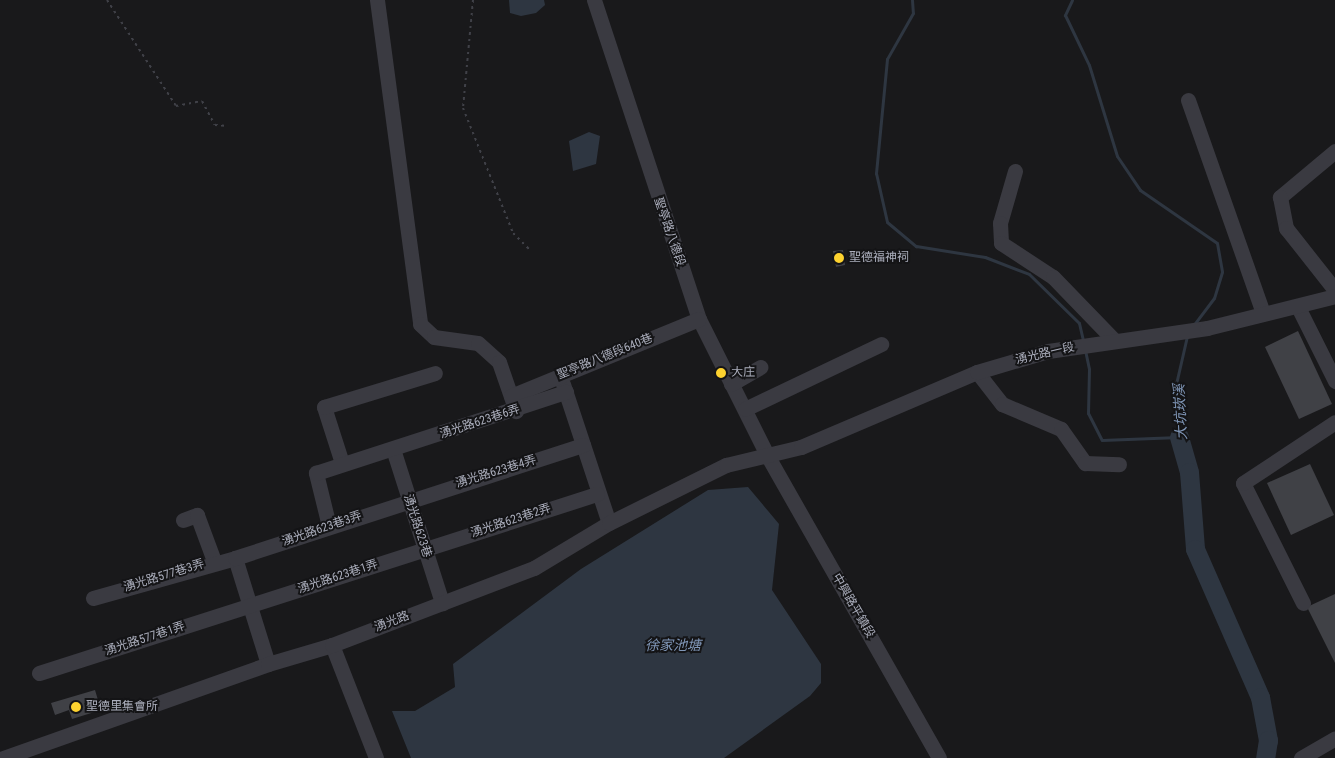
<!DOCTYPE html>
<meta charset="utf-8">
<style>
body{margin:0}
#map{position:relative;width:1335px;height:758px;overflow:hidden;background:#19191b;font-family:"Roboto Condensed","Noto Sans TC",sans-serif}
div>[style]{position:absolute}
[style*='--x']{left:calc(var(--x)*1px);top:calc(var(--y)*1px);width:calc(var(--w)*1px);rotate:calc(var(--a)*1deg)}
.water>*{inset:0;background:#2e3641}
.stream>*{height:3px;margin:-1.5px;padding:0 1.5px;transform-origin:1.5px;border-radius:1.5px;background:#2e3641}
.river>*{height:19px;margin:-9.5px;padding:0 9.5px;transform-origin:9.5px;border-radius:9.5px;background:#2e3641}
.building>*{inset:0;background:#404146}
.path>*{height:2px;margin-top:-1px;transform-origin:0;background:repeating-linear-gradient(90deg,#404148 0 2.5px,transparent 0 6.5px)}
.minor>*{height:15px;margin:-7.5px;padding:0 7.5px;transform-origin:7.5px;border-radius:7.5px;background:#3a3a41}
.dots>*{width:14px;height:14px;translate:-50% -50%;box-sizing:border-box;border:2px solid #141416;border-radius:50%}
span{translate:-50% -50%;white-space:nowrap;text-align:center;line-height:1.15;-webkit-text-stroke:4px #141416;paint-order:stroke}
.street-label{font-size:12px;color:#abaebc}
.poi-label{font-size:12px;color:#abaebc}
.left{translate:0 -50%;text-align:left}
.water-label{font-size:14px;color:#8097b8;font-style:italic}
</style>
<div id="map">
<div class="water">
<i style="clip-path:polygon(509px 0,544px 0,545px 5px,536px 13px,521px 16px,510px 13px)"></i>
<i style="clip-path:polygon(589px 132px,600px 136px,596px 164px,573px 171px,569px 141px)"></i>
<i style="clip-path:polygon(748px 487px,779px 524px,772px 590px,821px 664px,821px 683px,810px 696px,724px 758px,411px 758px,392px 711px,415px 711px,455px 687px,453px 664px,581px 569px,708px 490px)"></i>
</div>
<div class="stream">
<i style="--x:912;--y:0;--w:13;--a:86"></i>
<i style="--x:913;--y:13;--w:53;--a:119.5"></i>
<i style="--x:887;--y:59;--w:115;--a:95.5"></i>
<i style="--x:876;--y:173;--w:50;--a:77.3"></i>
<i style="--x:887;--y:222;--w:38;--a:40"></i>
<i style="--x:916;--y:246;--w:70;--a:9.1"></i>
<i style="--x:985;--y:257;--w:47;--a:21.1"></i>
<i style="--x:1029;--y:274;--w:70;--a:44.4"></i>
<i style="--x:1079;--y:323;--w:18;--a:77"></i>
<i style="--x:1072;--y:0;--w:17;--a:115"></i>
<i style="--x:1065;--y:15;--w:55;--a:64.4"></i>
<i style="--x:1089;--y:65;--w:95;--a:72.9"></i>
<i style="--x:1117;--y:156;--w:41;--a:55.9"></i>
<i style="--x:1140;--y:190;--w:93;--a:34.5"></i>
<i style="--x:1217;--y:243;--w:29;--a:80"></i>
<i style="--x:1222;--y:272;--w:27;--a:107"></i>
<i style="--x:1214;--y:298;--w:34;--a:127"></i>
<i style="--x:1085;--y:350;--w:19;--a:78"></i>
<i style="--x:1089;--y:369;--w:44;--a:91.3"></i>
<i style="--x:1088;--y:413;--w:30;--a:63"></i>
<i style="--x:1102;--y:440;--w:77;--a:-2.2"></i>
<i style="--x:1179;--y:437;--w:53;--a:-93.2"></i>
<i style="--x:1176;--y:384;--w:49;--a:-77.1"></i>
</div>
<div class="river">
<i style="--x:1179;--y:437;--w:36;--a:74"></i>
<i style="--x:1189;--y:472;--w:77;--a:85.5"></i>
<i style="--x:1195;--y:549;--w:162;--a:66.3"></i>
<i style="--x:1260;--y:697;--w:44;--a:79.5"></i>
<i style="--x:1268;--y:740;--w:18;--a:99"></i>
</div>
<div class="building">
<i style="clip-path:polygon(843px 250px,845px 265px,836px 267px,833px 251px)"></i>
<i style="clip-path:polygon(1298px 331px,1332px 404px,1299px 419px,1265px 347px)"></i>
<i style="clip-path:polygon(1310px 464px,1334px 515px,1291px 535px,1267px 483px)"></i>
<i style="clip-path:polygon(1335px 594px,1335px 663px,1307px 607px)"></i>
<i style="clip-path:polygon(95px 690px,101px 710px,72px 719px,69px 710px,55px 715px,51px 703px)"></i>
</div>
<div class="path">
<i style="--x:107;--y:0;--w:126;--a:56.9"></i>
<i style="--x:176;--y:106;--w:26;--a:-11"></i>
<i style="--x:202;--y:101;--w:27;--a:62"></i>
<i style="--x:215;--y:125;--w:13;--a:4"></i>
<i style="--x:473;--y:0;--w:108;--a:95.3"></i>
<i style="--x:463;--y:108;--w:135;--a:68.2"></i>
<i style="--x:513;--y:233;--w:24;--a:45"></i>
</div>
<div class="minor">
<i style="--x:377;--y:0;--w:327;--a:82.4"></i>
<i style="--x:420;--y:324;--w:19;--a:43"></i>
<i style="--x:434;--y:337;--w:44;--a:7.8"></i>
<i style="--x:478;--y:343;--w:28;--a:42"></i>
<i style="--x:499;--y:362;--w:52;--a:70.9"></i>
<i style="--x:594;--y:0;--w:336;--a:71.8"></i>
<i style="--x:699;--y:319;--w:152;--a:63.4"></i>
<i style="--x:767;--y:455;--w:348;--a:60.4"></i>
<i style="--x:1188;--y:100;--w:226;--a:70.6"></i>
<i style="--x:1335;--y:151;--w:72;--a:140.1"></i>
<i style="--x:1280;--y:197;--w:32;--a:79"></i>
<i style="--x:1286;--y:228;--w:79;--a:51.7"></i>
<i style="--x:1015;--y:171;--w:54;--a:106.1"></i>
<i style="--x:1000;--y:223;--w:20;--a:87"></i>
<i style="--x:1001;--y:243;--w:62;--a:33.2"></i>
<i style="--x:1053;--y:277;--w:89;--a:45.9"></i>
<i style="--x:1298;--y:307;--w:83;--a:63.4"></i>
<i style="--x:977;--y:372;--w:41;--a:52"></i>
<i style="--x:1002;--y:404;--w:64;--a:23"></i>
<i style="--x:1061;--y:429;--w:42;--a:54.8"></i>
<i style="--x:1085;--y:463;--w:34;--a:2"></i>
<i style="--x:563;--y:384;--w:146;--a:71.7"></i>
<i style="--x:731;--y:384;--w:34;--a:-30"></i>
<i style="--x:511;--y:396;--w:203;--a:-22.3"></i>
<i style="--x:745;--y:409;--w:151;--a:-25.5"></i>
<i style="--x:393;--y:449;--w:162;--a:72.3"></i>
<i style="--x:342;--y:463;--w:59;--a:-107.8"></i>
<i style="--x:324;--y:407;--w:116;--a:-17"></i>
<i style="--x:183;--y:520;--w:15;--a:-20"></i>
<i style="--x:197;--y:515;--w:49;--a:69.7"></i>
<i style="--x:329;--y:526;--w:55;--a:-103.8"></i>
<i style="--x:316;--y:473;--w:263;--a:-18"></i>
<i style="--x:235;--y:558;--w:111;--a:72.7"></i>
<i style="--x:93;--y:598;--w:148;--a:-15.7"></i>
<i style="--x:235;--y:558;--w:366;--a:-18"></i>
<i style="--x:1303;--y:603;--w:134;--a:-116.6"></i>
<i style="--x:1243;--y:483;--w:110;--a:-33.5"></i>
<i style="--x:332;--y:645;--w:121;--a:68.7"></i>
<i style="--x:39;--y:673;--w:586;--a:-17.79"></i>
<i style="--x:3;--y:758;--w:281;--a:-19.5"></i>
<i style="--x:268;--y:664;--w:67;--a:-16.5"></i>
<i style="--x:332;--y:645;--w:216;--a:-20.9"></i>
<i style="--x:534;--y:568;--w:87;--a:-31"></i>
<i style="--x:609;--y:523;--w:131;--a:-26.4"></i>
<i style="--x:726;--y:465;--w:77;--a:-13.5"></i>
<i style="--x:801;--y:447;--w:191;--a:-23.1"></i>
<i style="--x:977;--y:372;--w:74;--a:-16.5"></i>
<i style="--x:1048;--y:351;--w:161;--a:-8.2"></i>
<i style="--x:1207;--y:328;--w:132;--a:-14"></i>
<i style="--x:1301;--y:758;--w:39;--a:-30"></i>
</div>
<div class="dots">
<i style="left:839px;top:258px;background:#fdd22f"></i>
<i style="left:721px;top:373px;background:#fdd22f"></i>
<i style="left:76px;top:707px;background:#fdd22f"></i>
</div>
<div class="street-label">
<span style="left:669px;top:232px;rotate:71deg">聖亭路八德段</span>
<span style="left:1045px;top:354px;rotate:-13deg">湧光路一段</span>
<span style="left:605px;top:357px;rotate:-22deg">聖亭路八德段640巷</span>
<span style="left:480px;top:422px;rotate:-18deg">湧光路623巷6弄</span>
<span style="left:496px;top:472px;rotate:-17deg">湧光路623巷4弄</span>
<span style="left:511px;top:521px;rotate:-18deg">湧光路623巷2弄</span>
<span style="left:417px;top:526px;rotate:72deg">湧光路623巷</span>
<span style="left:322px;top:529px;rotate:-19deg">湧光路623巷3弄</span>
<span style="left:164px;top:576px;rotate:-17deg">湧光路577巷3弄</span>
<span style="left:338px;top:577px;rotate:-18deg">湧光路623巷1弄</span>
<span style="left:853px;top:606px;rotate:60deg">中興路平鎮段</span>
<span style="left:392px;top:622px;rotate:-21deg">湧光路</span>
<span style="left:145px;top:639px;rotate:-18deg">湧光路577巷1弄</span>
</div>
<div class="poi-label">
<span class="left" style="left:849px;top:258px">聖德福神祠</span>
<span class="left" style="left:731px;top:373px">大庄</span>
<span class="left" style="left:86px;top:707px">聖德里集會所</span>
</div>
<div class="water-label">
<span style="left:1180px;top:412px;rotate:-93deg">大坑崁溪</span>
<span style="left:673px;top:645px">徐家池塘</span>
</div>
</div>
